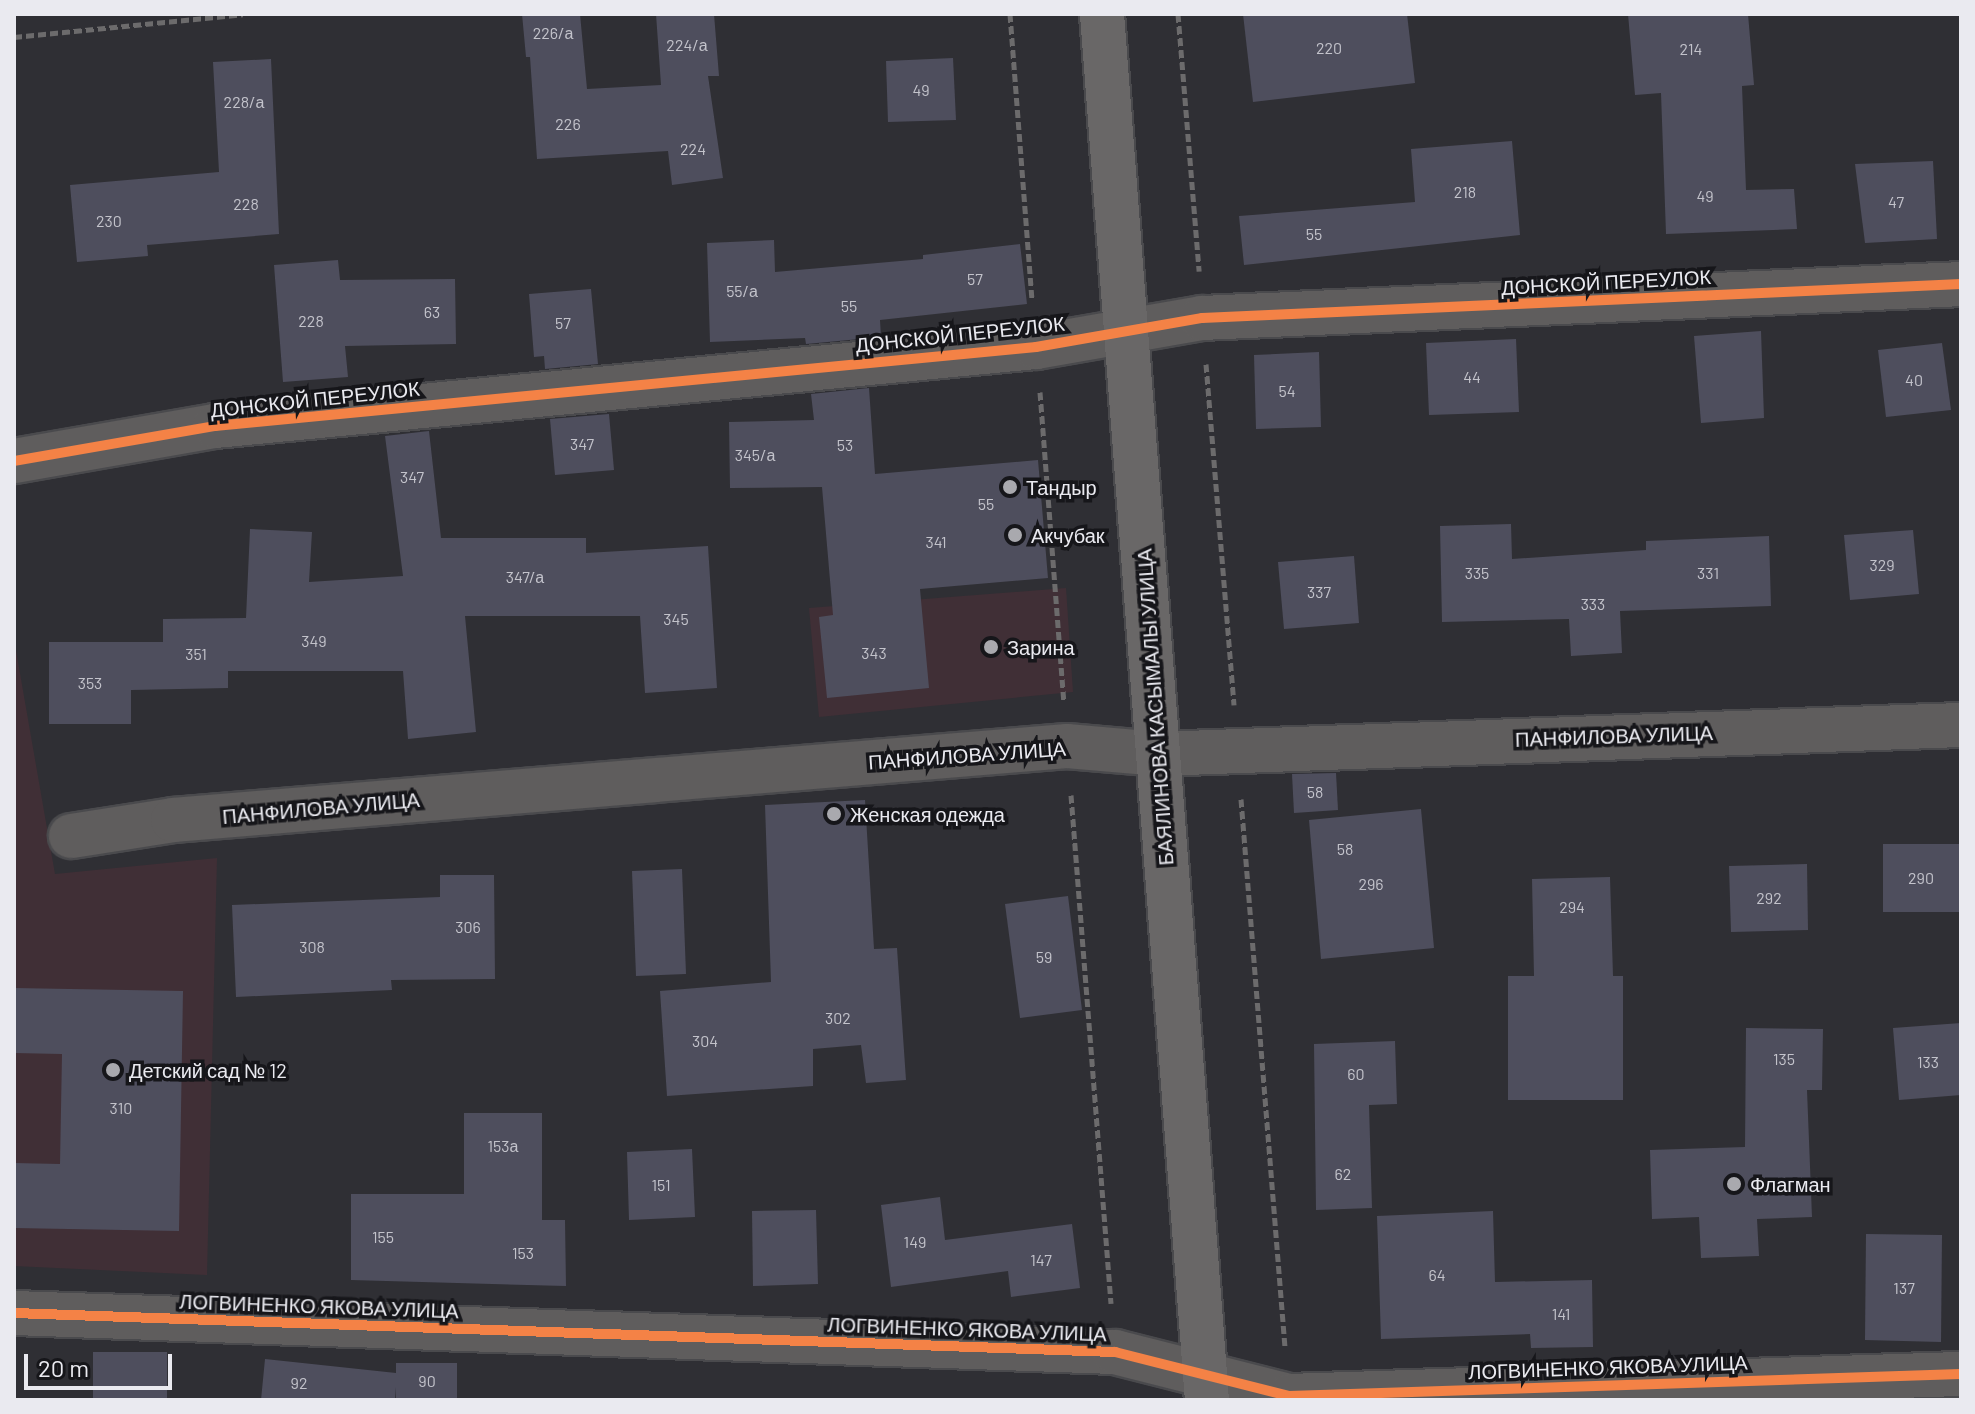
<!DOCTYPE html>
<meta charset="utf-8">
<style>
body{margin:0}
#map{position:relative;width:1975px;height:1414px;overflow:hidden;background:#2f2f34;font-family:Barlow,sans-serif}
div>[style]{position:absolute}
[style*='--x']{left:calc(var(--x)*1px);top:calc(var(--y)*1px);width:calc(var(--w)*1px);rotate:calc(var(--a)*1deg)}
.education>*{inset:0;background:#402f36}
.building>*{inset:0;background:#4e4e5d}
.path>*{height:5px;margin-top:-2.5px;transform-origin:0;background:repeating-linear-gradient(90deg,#6c6b6c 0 8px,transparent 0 12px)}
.roads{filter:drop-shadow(2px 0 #4a4a4d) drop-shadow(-2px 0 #4a4a4d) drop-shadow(0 2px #4a4a4d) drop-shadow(0 -2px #4a4a4d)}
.minor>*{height:44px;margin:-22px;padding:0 22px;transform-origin:22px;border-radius:22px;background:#5f5d5d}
.secondary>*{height:44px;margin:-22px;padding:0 22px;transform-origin:22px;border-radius:22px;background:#696767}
.cycleway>*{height:10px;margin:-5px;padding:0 5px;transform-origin:5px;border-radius:5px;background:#f48246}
.dots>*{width:22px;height:22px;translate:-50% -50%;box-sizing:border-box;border:4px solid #16161a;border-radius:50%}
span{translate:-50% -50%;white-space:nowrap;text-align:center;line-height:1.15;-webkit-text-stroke:7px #16161a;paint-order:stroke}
.number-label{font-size:16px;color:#c3c3cb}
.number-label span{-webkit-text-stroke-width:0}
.street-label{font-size:20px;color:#eaeaf0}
.poi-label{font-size:20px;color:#eaeaf0}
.left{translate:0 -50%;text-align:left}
.frame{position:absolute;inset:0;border:16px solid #eaeaf0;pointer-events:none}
.scale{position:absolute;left:24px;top:1354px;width:148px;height:36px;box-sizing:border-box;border:4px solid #eaeaf0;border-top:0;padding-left:10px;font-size:24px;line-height:28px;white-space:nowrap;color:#eaeaf0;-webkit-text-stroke:6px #16161a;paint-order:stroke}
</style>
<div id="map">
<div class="education">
<i style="clip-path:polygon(1066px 588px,1073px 692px,819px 717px,809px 608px)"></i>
<i style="clip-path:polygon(14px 639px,55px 874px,217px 858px,207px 1275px,14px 1266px)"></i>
</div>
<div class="building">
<i style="clip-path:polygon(522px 14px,580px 14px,587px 89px,661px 85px,656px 14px,714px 14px,719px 76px,708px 76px,723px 178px,672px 185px,668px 151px,537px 159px,530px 57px,526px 57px)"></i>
<i style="clip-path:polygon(1243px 14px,1407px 14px,1415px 83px,1253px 102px)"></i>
<i style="clip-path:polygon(1628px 14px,1748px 14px,1754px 85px,1742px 86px,1746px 190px,1794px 189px,1797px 229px,1666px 234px,1661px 93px,1635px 95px)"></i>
<i style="clip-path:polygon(953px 58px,956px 120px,888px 122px,886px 61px)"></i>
<i style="clip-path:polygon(271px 59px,279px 234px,147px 245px,148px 256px,77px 262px,70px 185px,219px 172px,213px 62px)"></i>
<i style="clip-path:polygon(1512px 141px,1520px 235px,1244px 265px,1239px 216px,1415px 202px,1411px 149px)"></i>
<i style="clip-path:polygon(1933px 161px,1937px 239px,1865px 243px,1855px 164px)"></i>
<i style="clip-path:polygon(774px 240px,775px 272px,923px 259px,923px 255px,1020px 244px,1027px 304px,880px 320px,881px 337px,806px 344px,805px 338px,710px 342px,707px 243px)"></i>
<i style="clip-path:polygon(338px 260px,340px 280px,455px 279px,456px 344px,345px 346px,348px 377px,283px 382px,274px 265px)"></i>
<i style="clip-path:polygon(591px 289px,598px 364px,545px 369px,544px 356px,534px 357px,529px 294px)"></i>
<i style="clip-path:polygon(1761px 331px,1764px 418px,1701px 423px,1694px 336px)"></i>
<i style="clip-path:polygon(1516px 339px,1519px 412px,1429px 415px,1426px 343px)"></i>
<i style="clip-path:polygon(1942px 343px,1951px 410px,1886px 417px,1878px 350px)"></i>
<i style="clip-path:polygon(1319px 352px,1321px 427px,1256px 429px,1254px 355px)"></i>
<i style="clip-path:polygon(869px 388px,875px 474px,1038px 460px,1048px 578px,920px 589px,929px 688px,827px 698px,819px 617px,833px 615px,822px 487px,730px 488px,729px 422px,814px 420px,811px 394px)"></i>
<i style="clip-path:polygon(609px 414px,614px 470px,555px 475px,550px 419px)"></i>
<i style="clip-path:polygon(429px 431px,441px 538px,586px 538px,586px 553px,708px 546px,717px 688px,645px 693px,640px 616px,465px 616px,476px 732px,408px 739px,403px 671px,228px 671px,228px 688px,131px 690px,131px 724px,49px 724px,49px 642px,163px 642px,163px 619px,246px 618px,250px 529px,312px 532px,309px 582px,403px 576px,385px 436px)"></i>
<i style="clip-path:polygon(1511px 524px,1512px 559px,1646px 550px,1646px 541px,1769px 536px,1771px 606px,1620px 611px,1622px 653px,1571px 656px,1569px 619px,1442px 622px,1440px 526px)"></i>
<i style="clip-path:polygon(1913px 530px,1919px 594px,1850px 600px,1844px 535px)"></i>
<i style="clip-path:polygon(1354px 556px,1359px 623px,1284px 629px,1278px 562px)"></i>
<i style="clip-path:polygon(1336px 773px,1338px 810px,1294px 813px,1292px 774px)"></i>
<i style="clip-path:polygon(865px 800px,874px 949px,897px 948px,906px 1080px,866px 1083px,861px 1045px,813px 1049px,813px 1086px,667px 1096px,660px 991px,771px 982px,765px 805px)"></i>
<i style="clip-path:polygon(1421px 809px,1434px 948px,1321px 959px,1309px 820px)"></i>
<i style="clip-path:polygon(1883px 844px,1959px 844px,1959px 912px,1883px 912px)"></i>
<i style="clip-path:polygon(1807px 864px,1808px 930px,1731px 932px,1729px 866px)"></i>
<i style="clip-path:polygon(682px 869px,686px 974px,636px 976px,632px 871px)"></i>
<i style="clip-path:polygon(440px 875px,494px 875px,495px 979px,391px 980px,392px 990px,236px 997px,232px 905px,440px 897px)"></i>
<i style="clip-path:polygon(1610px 877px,1613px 976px,1623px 976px,1623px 1100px,1508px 1100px,1508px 976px,1534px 976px,1532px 879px)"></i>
<i style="clip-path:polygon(1068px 896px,1082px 1010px,1020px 1018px,1005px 904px)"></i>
<i style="clip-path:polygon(14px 988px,183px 991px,179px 1231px,14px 1228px,14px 1163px,60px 1164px,62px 1054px,14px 1053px)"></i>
<i style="clip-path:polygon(1961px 1023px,1961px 1095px,1899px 1100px,1893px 1028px)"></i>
<i style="clip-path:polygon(1746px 1028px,1823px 1029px,1822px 1090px,1807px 1090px,1812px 1217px,1757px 1219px,1759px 1256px,1701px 1258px,1699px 1217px,1652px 1219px,1650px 1150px,1745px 1147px)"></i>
<i style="clip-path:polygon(1395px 1041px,1397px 1104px,1369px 1105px,1372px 1208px,1316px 1210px,1314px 1044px)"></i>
<i style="clip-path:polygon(464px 1113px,542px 1113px,542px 1220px,565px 1220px,566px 1286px,351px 1280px,351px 1194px,464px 1194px)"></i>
<i style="clip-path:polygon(692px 1149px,695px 1217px,629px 1220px,627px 1152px)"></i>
<i style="clip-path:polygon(940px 1197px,945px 1240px,1072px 1224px,1080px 1288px,1011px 1297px,1008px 1271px,891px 1287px,881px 1205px)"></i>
<i style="clip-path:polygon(816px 1210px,818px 1284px,753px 1286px,752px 1211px)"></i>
<i style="clip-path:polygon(1493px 1211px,1495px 1282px,1592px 1280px,1593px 1347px,1531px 1348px,1530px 1334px,1381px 1339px,1377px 1216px)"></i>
<i style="clip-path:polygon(1866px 1234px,1942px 1235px,1941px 1342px,1865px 1340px)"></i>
<i style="clip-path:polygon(93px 1352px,167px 1352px,167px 1400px,93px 1400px)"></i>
<i style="clip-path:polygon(265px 1359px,396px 1373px,396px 1363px,457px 1363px,457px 1400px,396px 1400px,396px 1387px,395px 1400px,261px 1400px)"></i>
</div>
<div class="path">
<i style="--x:1010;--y:14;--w:285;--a:85.6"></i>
<i style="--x:1178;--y:14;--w:258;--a:85.3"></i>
<i style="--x:14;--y:37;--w:230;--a:-5.7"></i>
<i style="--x:1206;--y:364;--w:342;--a:85.3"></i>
<i style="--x:1040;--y:392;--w:310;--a:85.6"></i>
<i style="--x:1071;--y:795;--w:510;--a:85.5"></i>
<i style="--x:1241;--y:799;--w:550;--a:85.41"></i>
</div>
<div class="roads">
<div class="minor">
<i style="--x:14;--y:461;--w:204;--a:-9.9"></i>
<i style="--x:215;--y:426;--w:825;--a:-5.5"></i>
<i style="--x:1036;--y:347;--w:169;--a:-9.9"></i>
<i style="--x:1202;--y:318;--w:760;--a:-2.56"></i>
<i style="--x:71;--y:836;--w:103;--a:-8.9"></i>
<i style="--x:173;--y:820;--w:897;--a:-4.73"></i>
<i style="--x:1067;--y:746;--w:91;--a:5"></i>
<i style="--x:1158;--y:754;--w:804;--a:-2.07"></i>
<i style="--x:14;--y:1313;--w:1102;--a:2.03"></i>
<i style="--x:1115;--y:1352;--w:179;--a:14.2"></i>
<i style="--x:1289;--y:1396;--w:672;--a:-1.88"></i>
</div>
<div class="secondary">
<i style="--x:1102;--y:14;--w:1390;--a:85.67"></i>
</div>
</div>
<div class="cycleway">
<i style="--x:14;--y:461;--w:204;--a:-9.9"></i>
<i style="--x:215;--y:426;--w:825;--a:-5.5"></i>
<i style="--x:1036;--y:347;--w:169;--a:-9.9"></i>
<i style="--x:1202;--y:318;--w:760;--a:-2.56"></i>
<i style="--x:14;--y:1313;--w:1102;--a:2.03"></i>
<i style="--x:1115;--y:1352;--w:179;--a:14.2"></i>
<i style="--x:1289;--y:1396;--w:672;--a:-1.88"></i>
</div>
<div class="dots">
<i style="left:1010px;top:487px;background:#a9a9ae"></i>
<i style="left:1015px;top:535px;background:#a9a9ae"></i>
<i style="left:991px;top:647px;background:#a9a9ae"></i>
<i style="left:834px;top:814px;background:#a9a9ae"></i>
<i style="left:113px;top:1070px;background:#a9a9ae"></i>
<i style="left:1734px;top:1184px;background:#a9a9ae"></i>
</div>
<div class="number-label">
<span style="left:553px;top:33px">226/а</span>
<span style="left:687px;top:45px">224/а</span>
<span style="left:1329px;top:48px">220</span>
<span style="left:1691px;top:49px">214</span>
<span style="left:921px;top:90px">49</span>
<span style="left:244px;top:102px">228/а</span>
<span style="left:568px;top:124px">226</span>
<span style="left:693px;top:149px">224</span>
<span style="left:1465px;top:192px">218</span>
<span style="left:1705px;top:196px">49</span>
<span style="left:1896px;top:202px">47</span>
<span style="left:246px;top:204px">228</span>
<span style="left:109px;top:221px">230</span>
<span style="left:1314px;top:234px">55</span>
<span style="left:975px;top:279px">57</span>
<span style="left:742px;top:291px">55/а</span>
<span style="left:849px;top:306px">55</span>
<span style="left:432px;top:312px">63</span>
<span style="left:311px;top:321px">228</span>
<span style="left:563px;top:323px">57</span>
<span style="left:1472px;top:377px">44</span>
<span style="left:1914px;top:380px">40</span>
<span style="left:1287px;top:391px">54</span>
<span style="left:582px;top:444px">347</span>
<span style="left:845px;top:445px">53</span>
<span style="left:755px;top:455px">345/а</span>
<span style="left:412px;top:477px">347</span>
<span style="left:986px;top:504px">55</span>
<span style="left:936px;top:542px">341</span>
<span style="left:1882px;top:565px">329</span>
<span style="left:1477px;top:573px">335</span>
<span style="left:1708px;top:573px">331</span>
<span style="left:525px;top:577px">347/а</span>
<span style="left:1319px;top:592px">337</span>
<span style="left:1593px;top:604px">333</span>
<span style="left:676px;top:619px">345</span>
<span style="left:314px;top:641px">349</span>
<span style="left:874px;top:653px">343</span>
<span style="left:196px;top:654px">351</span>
<span style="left:90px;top:683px">353</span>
<span style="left:1315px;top:792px">58</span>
<span style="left:1345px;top:849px">58</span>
<span style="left:1921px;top:878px">290</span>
<span style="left:1371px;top:884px">296</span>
<span style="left:1769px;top:898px">292</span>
<span style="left:1572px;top:907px">294</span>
<span style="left:468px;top:927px">306</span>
<span style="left:312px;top:947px">308</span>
<span style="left:1044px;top:957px">59</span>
<span style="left:838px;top:1018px">302</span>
<span style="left:705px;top:1041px">304</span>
<span style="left:1784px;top:1059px">135</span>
<span style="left:1928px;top:1062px">133</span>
<span style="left:1356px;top:1074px">60</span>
<span style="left:121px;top:1108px">310</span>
<span style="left:503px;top:1146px">153а</span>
<span style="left:1343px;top:1174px">62</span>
<span style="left:661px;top:1185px">151</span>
<span style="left:383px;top:1237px">155</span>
<span style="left:915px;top:1242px">149</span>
<span style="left:523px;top:1253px">153</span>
<span style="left:1041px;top:1260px">147</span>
<span style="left:1437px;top:1275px">64</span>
<span style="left:1904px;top:1288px">137</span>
<span style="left:1561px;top:1314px">141</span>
<span style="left:427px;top:1381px">90</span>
<span style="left:299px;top:1383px">92</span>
</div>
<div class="street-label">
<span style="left:1606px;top:282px;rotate:-3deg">ДОНСКОЙ ПЕРЕУЛОК</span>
<span style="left:960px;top:334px;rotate:-6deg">ДОНСКОЙ ПЕРЕУЛОК</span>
<span style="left:315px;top:399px;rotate:-6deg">ДОНСКОЙ ПЕРЕУЛОК</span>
<span style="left:1155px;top:707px;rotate:-94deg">БАЯЛИНОВА КАСЫМАЛЫ УЛИЦА</span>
<span style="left:1614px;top:736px;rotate:-2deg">ПАНФИЛОВА УЛИЦА</span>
<span style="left:967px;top:755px;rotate:-4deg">ПАНФИЛОВА УЛИЦА</span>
<span style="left:321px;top:808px;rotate:-5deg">ПАНФИЛОВА УЛИЦА</span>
<span style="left:319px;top:1306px;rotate:2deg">ЛОГВИНЕНКО ЯКОВА УЛИЦА</span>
<span style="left:967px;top:1329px;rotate:2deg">ЛОГВИНЕНКО ЯКОВА УЛИЦА</span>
<span style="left:1608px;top:1367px;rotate:-2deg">ЛОГВИНЕНКО ЯКОВА УЛИЦА</span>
</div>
<div class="poi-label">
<span class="left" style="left:1026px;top:487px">Тандыр</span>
<span class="left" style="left:1031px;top:535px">Акчубак</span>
<span class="left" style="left:1007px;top:647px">Зарина</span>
<span class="left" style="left:850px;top:814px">Женская одежда</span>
<span class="left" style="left:129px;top:1070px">Детский сад № 12</span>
<span class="left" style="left:1750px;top:1184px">Флагман</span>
</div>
<div class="frame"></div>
<div class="scale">20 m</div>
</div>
